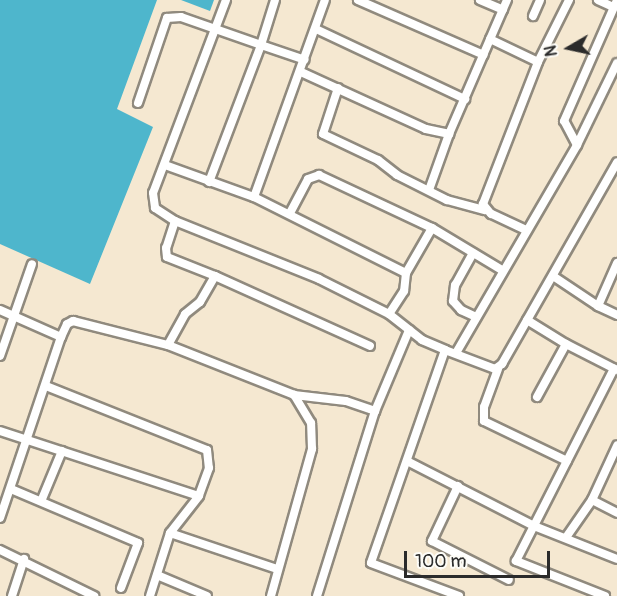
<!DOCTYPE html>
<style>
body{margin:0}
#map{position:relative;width:617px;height:596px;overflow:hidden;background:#f5e8d1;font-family:Pangolin,sans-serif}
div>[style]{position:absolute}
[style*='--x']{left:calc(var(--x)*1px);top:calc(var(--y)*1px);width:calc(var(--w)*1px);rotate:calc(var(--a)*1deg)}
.water>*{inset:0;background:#4eb6cc}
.roads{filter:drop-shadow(2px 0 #908a7e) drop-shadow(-2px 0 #908a7e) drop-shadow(0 2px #908a7e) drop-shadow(0 -2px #908a7e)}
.street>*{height:8px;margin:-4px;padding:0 4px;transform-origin:4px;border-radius:4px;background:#fff}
span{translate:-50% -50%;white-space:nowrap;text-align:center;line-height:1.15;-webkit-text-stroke:4.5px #fdfcf7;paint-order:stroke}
.north{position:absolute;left:539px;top:18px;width:60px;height:60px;-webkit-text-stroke:4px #fdfcf7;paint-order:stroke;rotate:261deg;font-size:16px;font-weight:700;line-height:24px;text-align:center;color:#2b2b2b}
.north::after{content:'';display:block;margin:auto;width:21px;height:27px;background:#2b2b2b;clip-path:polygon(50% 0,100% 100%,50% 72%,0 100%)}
.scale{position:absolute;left:404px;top:551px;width:146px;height:27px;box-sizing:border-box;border:3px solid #2b2b2b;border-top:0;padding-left:8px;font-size:18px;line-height:21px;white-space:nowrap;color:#2b2b2b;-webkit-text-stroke:4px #fdfcf7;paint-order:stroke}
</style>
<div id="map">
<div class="water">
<i style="clip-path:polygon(0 0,157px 0,117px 109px,153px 127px,90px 284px,0 244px)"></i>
<i style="clip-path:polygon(181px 0,214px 0,210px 11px)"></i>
</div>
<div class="roads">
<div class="street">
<i style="--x:226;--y:0;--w:206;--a:110.7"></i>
<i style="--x:153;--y:193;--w:15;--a:82"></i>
<i style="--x:155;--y:208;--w:24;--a:33"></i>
<i style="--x:175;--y:221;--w:155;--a:21.9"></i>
<i style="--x:319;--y:279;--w:78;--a:26.6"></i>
<i style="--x:389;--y:314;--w:42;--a:38.2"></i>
<i style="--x:422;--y:340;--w:25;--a:23"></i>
<i style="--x:445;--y:350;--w:53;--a:20.8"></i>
<i style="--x:495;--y:369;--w:9;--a:-36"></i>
<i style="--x:502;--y:364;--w:232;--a:-60.3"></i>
<i style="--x:358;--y:0;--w:137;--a:23.6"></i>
<i style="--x:480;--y:0;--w:25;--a:23"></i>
<i style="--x:598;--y:0;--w:17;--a:25"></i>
<i style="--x:533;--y:16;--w:17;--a:-66"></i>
<i style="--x:316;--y:29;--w:165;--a:25.2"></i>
<i style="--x:490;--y:39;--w:53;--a:25.6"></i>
<i style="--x:301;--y:72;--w:137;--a:24.5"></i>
<i style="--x:426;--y:129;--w:24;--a:12"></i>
<i style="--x:449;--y:134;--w:146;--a:-66.6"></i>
<i style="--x:338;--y:88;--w:48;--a:108.1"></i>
<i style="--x:323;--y:134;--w:61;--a:25.3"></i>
<i style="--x:378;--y:160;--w:24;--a:38"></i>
<i style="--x:397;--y:175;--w:56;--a:26.6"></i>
<i style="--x:447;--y:200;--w:39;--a:15"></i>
<i style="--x:138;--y:103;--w:90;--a:-71.2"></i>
<i style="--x:167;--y:18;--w:14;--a:-4"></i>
<i style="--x:181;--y:17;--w:85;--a:19.3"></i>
<i style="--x:261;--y:45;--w:47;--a:-72.7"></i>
<i style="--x:577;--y:145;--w:27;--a:-118"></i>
<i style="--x:564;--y:121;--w:132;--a:-66.3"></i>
<i style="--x:165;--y:165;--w:95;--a:19.8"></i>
<i style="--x:254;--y:197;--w:209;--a:-70.2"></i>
<i style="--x:209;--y:182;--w:147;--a:-69.2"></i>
<i style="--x:261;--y:45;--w:46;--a:18.8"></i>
<i style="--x:429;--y:190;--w:59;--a:-70.3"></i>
<i style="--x:254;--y:197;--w:170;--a:26.6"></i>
<i style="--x:406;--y:273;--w:18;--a:96"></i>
<i style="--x:404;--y:291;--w:27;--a:123"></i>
<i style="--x:290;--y:213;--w:38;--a:-62"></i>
<i style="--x:308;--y:179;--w:12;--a:-20"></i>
<i style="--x:319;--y:175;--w:125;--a:25.1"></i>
<i style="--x:432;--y:228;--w:82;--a:31"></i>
<i style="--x:175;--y:221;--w:28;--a:108"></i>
<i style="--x:166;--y:248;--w:9;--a:84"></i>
<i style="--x:167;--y:257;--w:52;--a:21.6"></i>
<i style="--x:526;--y:230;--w:38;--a:-155"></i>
<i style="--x:491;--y:214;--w:13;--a:-129"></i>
<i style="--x:483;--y:204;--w:152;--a:-68.8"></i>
<i style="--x:538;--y:62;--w:69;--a:-63.4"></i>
<i style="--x:473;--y:253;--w:37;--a:119"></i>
<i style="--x:455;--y:285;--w:16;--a:97"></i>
<i style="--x:453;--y:301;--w:12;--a:48"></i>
<i style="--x:461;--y:310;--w:17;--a:25"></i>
<i style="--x:617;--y:263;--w:47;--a:113.8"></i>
<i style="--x:598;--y:306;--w:21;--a:25"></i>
<i style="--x:406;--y:273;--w:52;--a:-60"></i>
<i style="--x:553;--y:276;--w:54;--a:33.7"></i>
<i style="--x:0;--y:310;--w:67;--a:23.9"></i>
<i style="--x:527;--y:320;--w:46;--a:31.6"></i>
<i style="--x:168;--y:345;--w:35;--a:-61"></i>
<i style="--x:185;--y:314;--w:19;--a:-39"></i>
<i style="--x:200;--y:302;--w:30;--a:-60"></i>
<i style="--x:215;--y:276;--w:170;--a:24.3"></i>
<i style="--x:445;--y:350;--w:225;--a:109.2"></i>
<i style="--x:371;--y:563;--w:94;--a:20.6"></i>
<i style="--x:456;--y:353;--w:241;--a:-59.8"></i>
<i style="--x:577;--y:145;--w:91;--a:-64"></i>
<i style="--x:0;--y:356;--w:97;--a:-70.8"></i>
<i style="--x:498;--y:369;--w:40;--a:110.2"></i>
<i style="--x:484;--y:407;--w:14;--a:90"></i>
<i style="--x:484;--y:421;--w:92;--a:25.7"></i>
<i style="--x:46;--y:386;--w:173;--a:21.7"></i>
<i style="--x:207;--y:450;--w:18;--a:84"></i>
<i style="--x:209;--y:468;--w:30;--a:110"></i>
<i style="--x:199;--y:496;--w:47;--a:128.1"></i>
<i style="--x:170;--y:533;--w:66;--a:107.6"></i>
<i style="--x:537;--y:397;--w:60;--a:-61.3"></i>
<i style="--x:566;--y:344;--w:57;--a:27"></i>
<i style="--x:0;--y:431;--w:209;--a:18.1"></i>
<i style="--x:407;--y:461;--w:143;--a:27.1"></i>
<i style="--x:534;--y:526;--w:89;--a:21.7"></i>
<i style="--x:458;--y:486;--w:61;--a:115.3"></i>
<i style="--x:432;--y:541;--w:86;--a:26.9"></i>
<i style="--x:11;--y:489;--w:138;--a:23"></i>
<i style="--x:138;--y:543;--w:48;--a:110.7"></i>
<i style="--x:42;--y:499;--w:52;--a:-67.4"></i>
<i style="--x:592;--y:500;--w:28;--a:27"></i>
<i style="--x:0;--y:518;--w:191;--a:-71.4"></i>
<i style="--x:61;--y:337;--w:14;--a:-65"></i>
<i style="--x:67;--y:324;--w:7;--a:-27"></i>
<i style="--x:73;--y:321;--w:98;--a:14.2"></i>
<i style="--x:168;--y:345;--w:136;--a:21.6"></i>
<i style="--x:294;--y:395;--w:52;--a:6.6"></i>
<i style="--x:346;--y:401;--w:31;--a:19"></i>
<i style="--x:170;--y:533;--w:113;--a:18.6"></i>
<i style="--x:567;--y:536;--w:44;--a:-55.2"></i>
<i style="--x:592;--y:500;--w:60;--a:-65.2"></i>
<i style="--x:0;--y:550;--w:105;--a:26.1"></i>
<i style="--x:157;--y:575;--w:54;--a:22.8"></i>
<i style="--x:12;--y:596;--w:39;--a:-72"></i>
<i style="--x:271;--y:596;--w:153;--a:-74.4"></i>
<i style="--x:312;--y:449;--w:26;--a:-92"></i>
<i style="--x:311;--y:423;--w:33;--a:-121"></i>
<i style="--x:317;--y:596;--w:194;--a:-72.6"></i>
<i style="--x:375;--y:411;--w:88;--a:-67.2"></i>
<i style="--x:605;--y:596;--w:96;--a:-158.5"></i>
<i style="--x:516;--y:561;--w:216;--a:-63"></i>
</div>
</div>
<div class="north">N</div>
<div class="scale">100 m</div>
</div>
